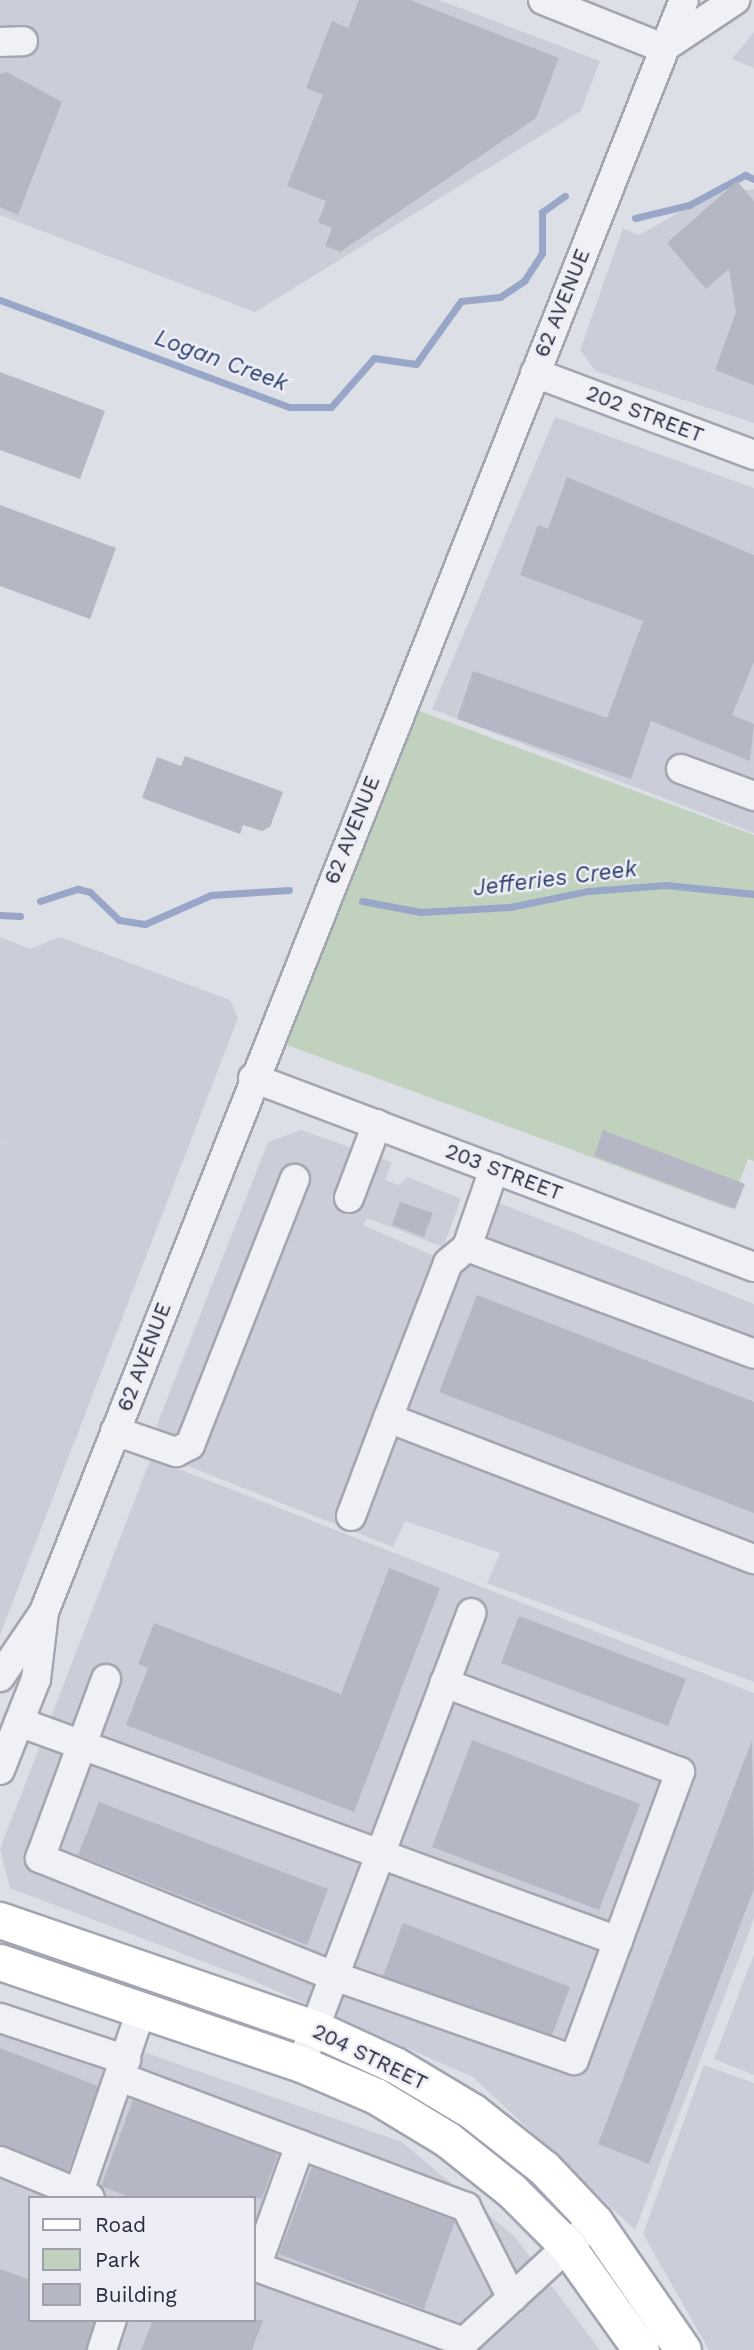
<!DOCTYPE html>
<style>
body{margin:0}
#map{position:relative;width:754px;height:2350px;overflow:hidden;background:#dddfe7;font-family:"Work Sans",sans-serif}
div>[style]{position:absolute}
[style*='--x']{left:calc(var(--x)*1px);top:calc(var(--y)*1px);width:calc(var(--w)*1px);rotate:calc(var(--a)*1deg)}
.built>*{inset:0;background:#cbced9}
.green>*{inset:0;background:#c0d1be}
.stream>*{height:7px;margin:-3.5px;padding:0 3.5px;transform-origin:3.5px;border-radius:3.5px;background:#98a6c7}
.building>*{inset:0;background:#b5b8c4}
.roads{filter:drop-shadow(2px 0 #a3a5b1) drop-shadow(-2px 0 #a3a5b1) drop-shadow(0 2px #a3a5b1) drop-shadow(0 -2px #a3a5b1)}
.minor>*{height:28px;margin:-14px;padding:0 14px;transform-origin:14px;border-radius:14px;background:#f0f1f5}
.major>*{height:35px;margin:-17.5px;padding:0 17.5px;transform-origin:17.5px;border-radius:17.5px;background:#fff}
span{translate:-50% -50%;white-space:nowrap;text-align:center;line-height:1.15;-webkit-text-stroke:5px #edeef5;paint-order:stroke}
.street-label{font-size:21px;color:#272b3e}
.water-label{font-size:23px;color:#314271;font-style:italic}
.legend{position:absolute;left:28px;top:2196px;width:228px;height:126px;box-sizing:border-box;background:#edeef5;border:2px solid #9ea0ac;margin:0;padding:9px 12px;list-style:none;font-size:21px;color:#272b3e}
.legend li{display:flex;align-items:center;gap:14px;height:35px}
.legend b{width:35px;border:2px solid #9ea0ac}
</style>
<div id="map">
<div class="built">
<i style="clip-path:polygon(0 0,439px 0,600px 61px,581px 111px,255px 312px,0 215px)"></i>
<i style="clip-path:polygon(754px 32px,754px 68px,732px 59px)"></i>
<i style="clip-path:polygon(754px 189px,754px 423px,595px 371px,580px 350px,623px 228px,639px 235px,713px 193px)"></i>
<i style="clip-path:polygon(555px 417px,754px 488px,754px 833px,432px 709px)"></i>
<i style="clip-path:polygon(0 937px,30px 949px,60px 937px,230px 1000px,238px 1018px,0 1635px,0 1142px,9px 1144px,0 1141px)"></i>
<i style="clip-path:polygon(301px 1130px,392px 1162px,385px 1180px,399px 1185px,408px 1177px,461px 1199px,443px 1247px,367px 1218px,363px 1225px,446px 1261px,474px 1193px,754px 1304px,754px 1682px,487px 1583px,500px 1553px,405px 1521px,393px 1547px,147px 1450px,268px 1142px)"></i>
<i style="clip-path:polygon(151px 1458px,754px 1693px,754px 1919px,635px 2230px,473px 2077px,249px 1979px,10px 1888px,0 1849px)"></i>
<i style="clip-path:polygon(754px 1954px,754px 2075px,714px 2059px)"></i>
<i style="clip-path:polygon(evenodd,0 2002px,402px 2142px,515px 2237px,600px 2350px,0 2350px,0 2002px,30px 2198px,254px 2198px,254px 2320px,30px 2320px,30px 2198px)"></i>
<i style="clip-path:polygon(704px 2065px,754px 2083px,754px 2350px,709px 2350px,643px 2234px)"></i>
</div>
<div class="green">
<i style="clip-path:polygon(411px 708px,754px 835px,754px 1161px,748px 1159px,730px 1208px,287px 1045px)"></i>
</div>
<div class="stream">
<i style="--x:635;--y:218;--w:56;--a:-13.5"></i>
<i style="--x:689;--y:205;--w:64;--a:-28.2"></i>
<i style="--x:745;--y:175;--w:10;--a:24"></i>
<i style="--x:0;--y:300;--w:309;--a:20.3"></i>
<i style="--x:290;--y:407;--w:41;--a:0"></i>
<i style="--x:331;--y:407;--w:65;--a:-48.7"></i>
<i style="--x:374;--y:358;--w:42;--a:8.1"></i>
<i style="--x:416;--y:364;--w:77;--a:-54.5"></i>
<i style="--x:461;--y:301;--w:39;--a:-6"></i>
<i style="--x:500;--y:297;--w:29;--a:-34"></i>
<i style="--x:524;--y:281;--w:33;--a:-57"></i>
<i style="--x:542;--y:253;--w:41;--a:-90"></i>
<i style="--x:542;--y:212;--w:28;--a:-35"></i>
<i style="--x:40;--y:901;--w:40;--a:-18"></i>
<i style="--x:78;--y:889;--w:12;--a:14"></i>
<i style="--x:90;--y:892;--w:40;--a:44"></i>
<i style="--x:119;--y:920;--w:26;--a:9"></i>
<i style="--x:145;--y:924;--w:72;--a:-23.7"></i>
<i style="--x:211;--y:895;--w:78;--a:-3.7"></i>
<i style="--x:362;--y:901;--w:60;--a:10.6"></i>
<i style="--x:421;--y:912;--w:89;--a:-3.2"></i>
<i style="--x:510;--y:907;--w:80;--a:-11.6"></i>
<i style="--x:588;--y:891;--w:78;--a:-4.4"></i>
<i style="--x:666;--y:885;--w:88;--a:5.8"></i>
<i style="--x:0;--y:915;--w:20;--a:3"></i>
</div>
<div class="building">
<i style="clip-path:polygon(359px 0,410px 0,559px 58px,536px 118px,340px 252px,325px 246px,332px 228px,318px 222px,326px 201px,287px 186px,323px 95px,306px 88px,332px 21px,348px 28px)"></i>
<i style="clip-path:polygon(7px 72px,62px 102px,18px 215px,0 207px,0 74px)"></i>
<i style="clip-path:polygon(737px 181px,754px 201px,754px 385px,715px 370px,736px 312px,729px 269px,706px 289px,667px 243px)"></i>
<i style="clip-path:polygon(0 372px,105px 411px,80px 479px,0 450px)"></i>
<i style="clip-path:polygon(567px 477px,754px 555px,754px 662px,732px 715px,754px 724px,750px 761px,651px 721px,631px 779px,457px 719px,473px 671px,607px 718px,643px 621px,520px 575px,538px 525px,548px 529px)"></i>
<i style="clip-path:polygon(0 505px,116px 548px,90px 619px,0 586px)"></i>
<i style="clip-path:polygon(185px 756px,283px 792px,270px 827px,262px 831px,243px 825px,240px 834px,142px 798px,157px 757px,181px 766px)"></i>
<i style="clip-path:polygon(603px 1130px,745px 1184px,735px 1209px,594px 1156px)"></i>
<i style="clip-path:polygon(400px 1202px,433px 1213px,424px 1237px,392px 1225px)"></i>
<i style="clip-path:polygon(477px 1295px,754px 1402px,754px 1513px,439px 1392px)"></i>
<i style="clip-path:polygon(389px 1568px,440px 1588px,354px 1812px,126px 1725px,148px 1668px,138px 1664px,154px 1623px,341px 1694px)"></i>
<i style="clip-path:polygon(519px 1616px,686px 1679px,668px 1726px,501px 1663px)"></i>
<i style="clip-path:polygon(472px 1740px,640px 1804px,599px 1910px,432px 1847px)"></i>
<i style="clip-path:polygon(752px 1740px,754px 1889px,649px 2164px,598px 2144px)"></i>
<i style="clip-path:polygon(99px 1802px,328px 1889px,307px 1945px,78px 1855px)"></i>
<i style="clip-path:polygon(403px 1923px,570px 1987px,552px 2035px,383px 1976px)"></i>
<i style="clip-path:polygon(0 2048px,98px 2086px,68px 2171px,0 2145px)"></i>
<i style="clip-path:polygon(133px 2100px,278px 2154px,262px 2198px,132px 2198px,101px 2186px)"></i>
<i style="clip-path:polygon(312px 2167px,455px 2221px,424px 2309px,279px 2254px)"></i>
<i style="clip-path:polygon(0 2269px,30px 2280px,30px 2320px,94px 2320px,86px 2350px,0 2350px)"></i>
<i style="clip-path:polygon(153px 2320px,263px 2320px,252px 2350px,141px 2350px)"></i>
</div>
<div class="roads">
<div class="minor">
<i style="--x:543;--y:0;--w:129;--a:21.8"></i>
<i style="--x:0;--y:42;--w:23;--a:-2"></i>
<i style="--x:663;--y:48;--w:87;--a:-33.7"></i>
<i style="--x:535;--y:373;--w:234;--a:20.5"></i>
<i style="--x:681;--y:769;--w:78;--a:20.3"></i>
<i style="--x:253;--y:1078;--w:535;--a:20.67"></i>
<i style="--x:349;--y:1198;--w:79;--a:-69.3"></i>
<i style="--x:467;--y:1247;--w:306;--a:20.4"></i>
<i style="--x:388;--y:1418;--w:166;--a:-68.8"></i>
<i style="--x:448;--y:1263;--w:25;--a:-40"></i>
<i style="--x:467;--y:1247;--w:83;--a:-70.9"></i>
<i style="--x:115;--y:1431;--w:65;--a:19"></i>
<i style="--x:176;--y:1452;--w:16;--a:-27"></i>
<i style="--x:190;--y:1445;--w:286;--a:-68.5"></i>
<i style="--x:351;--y:1516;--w:105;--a:-69.3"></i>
<i style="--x:388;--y:1418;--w:392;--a:21.1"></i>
<i style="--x:0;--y:1677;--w:75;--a:-55.9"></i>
<i style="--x:106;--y:1679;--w:191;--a:110.2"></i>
<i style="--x:40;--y:1858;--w:317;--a:21.9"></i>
<i style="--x:334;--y:1976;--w:254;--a:19.3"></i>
<i style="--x:574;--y:2060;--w:307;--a:-69.8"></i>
<i style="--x:680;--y:1772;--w:252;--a:-159.3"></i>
<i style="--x:19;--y:1722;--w:638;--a:20.08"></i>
<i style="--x:0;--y:1770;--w:98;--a:-68.4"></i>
<i style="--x:36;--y:1679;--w:67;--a:-83.2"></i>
<i style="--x:44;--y:1612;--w:1734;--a:-68.35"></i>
<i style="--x:0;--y:2018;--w:133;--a:18.4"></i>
<i style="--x:301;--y:2064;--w:482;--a:-69.3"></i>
<i style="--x:120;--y:2077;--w:370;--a:20.6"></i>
<i style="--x:466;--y:2207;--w:102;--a:63.2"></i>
<i style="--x:0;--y:2161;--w:97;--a:22.3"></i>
<i style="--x:80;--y:2189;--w:191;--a:-71.1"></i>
<i style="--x:254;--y:2266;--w:223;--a:19.9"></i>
<i style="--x:464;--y:2342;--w:162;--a:-42.7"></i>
<i style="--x:256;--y:2267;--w:130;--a:-70.2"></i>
<i style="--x:102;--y:2350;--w:32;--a:-72"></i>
</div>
<div class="major">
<i style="--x:0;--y:1920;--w:332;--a:19"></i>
<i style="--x:314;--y:2028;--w:89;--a:24.6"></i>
<i style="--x:395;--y:2065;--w:90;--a:30.9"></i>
<i style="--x:472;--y:2111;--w:92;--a:38.4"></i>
<i style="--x:544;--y:2168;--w:74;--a:46.6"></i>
<i style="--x:595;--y:2222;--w:155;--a:55.5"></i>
<i style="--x:0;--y:1962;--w:318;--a:18.7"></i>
<i style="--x:301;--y:2064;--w:82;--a:23.1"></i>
<i style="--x:376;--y:2096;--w:83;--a:31.2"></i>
<i style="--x:447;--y:2139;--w:82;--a:38.6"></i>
<i style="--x:511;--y:2190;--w:79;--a:45"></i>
<i style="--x:567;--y:2246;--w:128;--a:54.6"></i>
</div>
</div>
<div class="street-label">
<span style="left:562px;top:303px;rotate:-68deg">62 AVENUE</span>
<span style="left:645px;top:414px;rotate:21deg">202 STREET</span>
<span style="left:352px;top:830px;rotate:-68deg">62 AVENUE</span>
<span style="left:504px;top:1172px;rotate:21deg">203 STREET</span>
<span style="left:144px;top:1357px;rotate:-69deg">62 AVENUE</span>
<span style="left:370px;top:2057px;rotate:26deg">204 STREET</span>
</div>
<div class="water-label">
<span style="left:221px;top:361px;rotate:20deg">Logan Creek</span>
<span style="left:555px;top:879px;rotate:-7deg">Jefferies Creek</span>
</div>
<ul class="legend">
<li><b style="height:9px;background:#fff"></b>Road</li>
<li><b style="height:19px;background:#c0d1be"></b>Park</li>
<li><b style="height:19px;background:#b5b8c4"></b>Building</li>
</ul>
</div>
